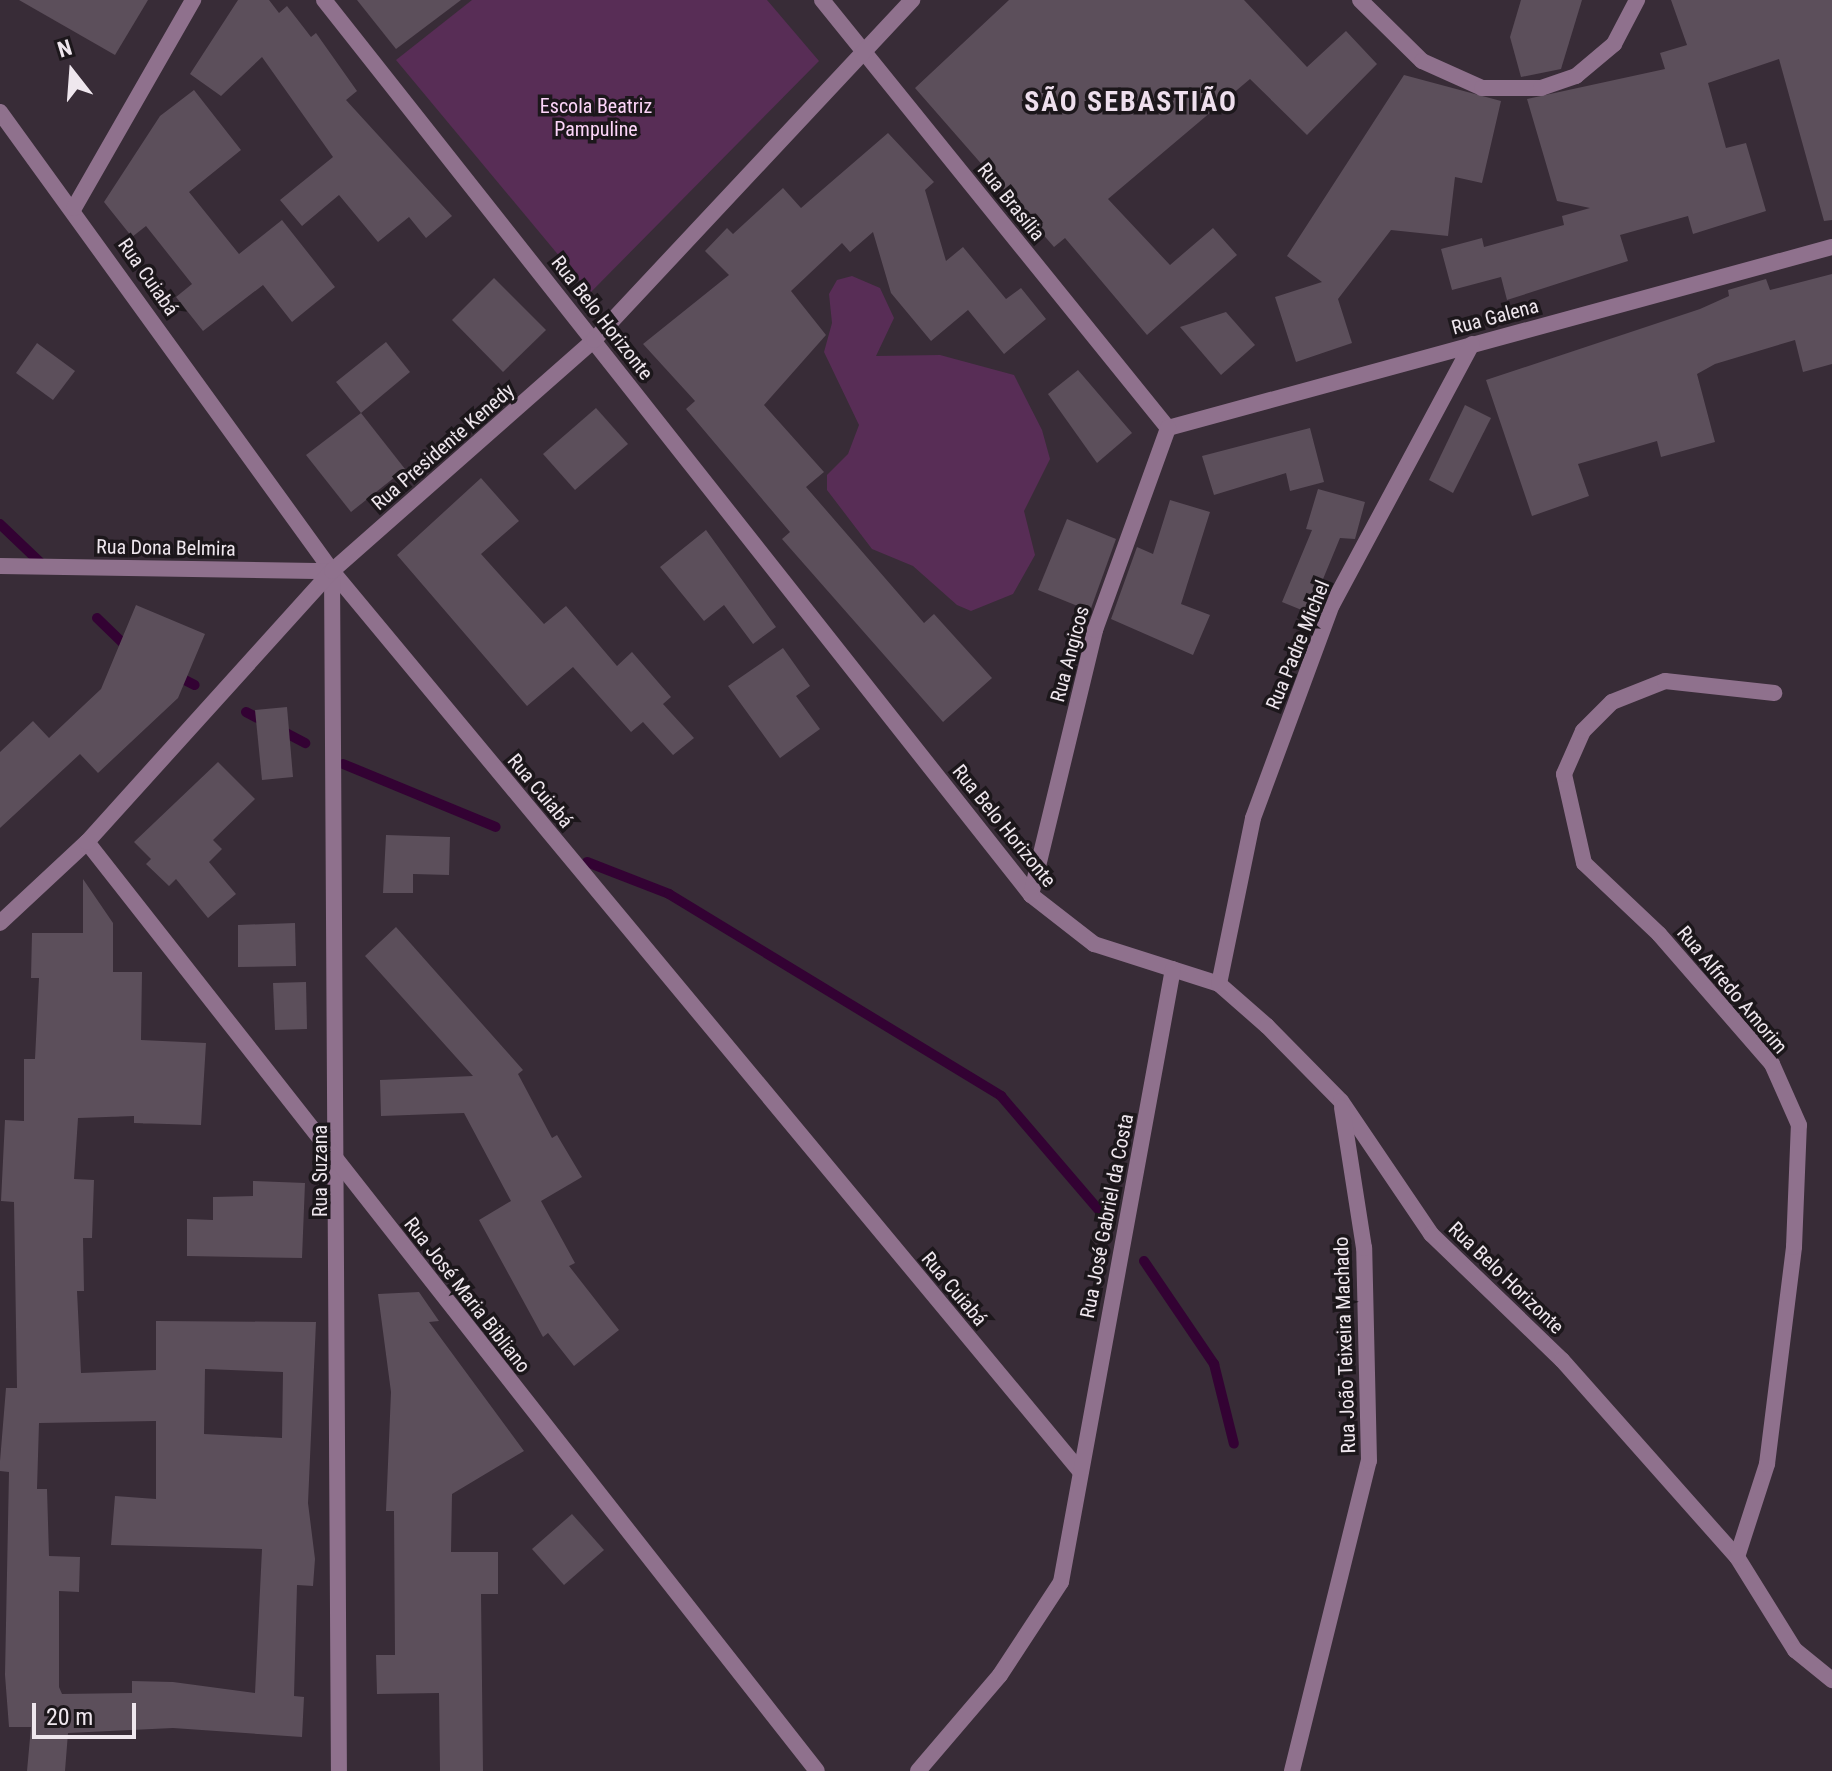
<!DOCTYPE html>
<meta charset="utf-8">
<style>
body{margin:0}
#map{position:relative;width:1832px;height:1771px;overflow:hidden;background:#382c37;font-family:"Roboto Condensed",sans-serif}
div>[style]{position:absolute}
[style*='--x']{left:calc(var(--x)*1px);top:calc(var(--y)*1px);width:calc(var(--w)*1px);rotate:calc(var(--a)*1deg)}
.green>*{inset:0;background:#582d56}
.stream>*{height:10px;margin:-5px;padding:0 5px;transform-origin:5px;border-radius:5px;background:#330233}
.building>*{inset:0;background:#5c4f5b}
.minor>*{height:16px;margin:-8px;padding:0 8px;transform-origin:8px;border-radius:8px;background:#8f718d}
span{translate:-50% -50%;white-space:nowrap;text-align:center;line-height:1.15;-webkit-text-stroke:7px #1c171b;paint-order:stroke}
.park-label{font-size:20px;color:#fcd5f9}
.street-label{font-size:20px;color:#efe7ee}
.district-label{font-size:28px;color:#eedfed;font-weight:700;letter-spacing:2px}
.north{position:absolute;left:32px;top:32px;width:80px;height:80px;-webkit-text-stroke:6px #1c171b;paint-order:stroke;rotate:343deg;font-size:22px;font-weight:700;line-height:32px;text-align:center;color:#efe7ee}
.north::after{content:'';display:block;margin:auto;width:28px;height:36px;background:#efe7ee;clip-path:polygon(50% 0,100% 100%,50% 72%,0 100%)}
.scale{position:absolute;left:32px;top:1703px;width:104px;height:36px;box-sizing:border-box;border:4px solid #efe7ee;border-top:0;padding-left:10px;font-size:24px;line-height:28px;white-space:nowrap;color:#efe7ee;-webkit-text-stroke:6px #1c171b;paint-order:stroke}
</style>
<div id="map">
<div class="green">
<i style="clip-path:polygon(472px 0,767px 0,819px 61px,590px 293px,396px 60px)"></i>
<i style="clip-path:polygon(852px 276px,880px 288px,894px 318px,876px 356px,940px 355px,1014px 375px,1042px 430px,1050px 459px,1024px 511px,1035px 555px,1013px 594px,971px 611px,957px 605px,913px 566px,872px 549px,827px 490px,827px 475px,848px 454px,859px 425px,824px 352px,832px 323px,829px 294px,837px 280px)"></i>
</div>
<div class="stream">
<i style="--x:0;--y:524;--w:61;--a:43.7"></i>
<i style="--x:97;--y:618;--w:46;--a:44.1"></i>
<i style="--x:175;--y:675;--w:22;--a:27"></i>
<i style="--x:246;--y:712;--w:67;--a:27.7"></i>
<i style="--x:343;--y:764;--w:165;--a:22.4"></i>
<i style="--x:587;--y:862;--w:88;--a:21.3"></i>
<i style="--x:669;--y:894;--w:389;--a:31.3"></i>
<i style="--x:1001;--y:1096;--w:167;--a:49.4"></i>
<i style="--x:1144;--y:1261;--w:125;--a:55.8"></i>
<i style="--x:1214;--y:1364;--w:82;--a:76"></i>
</div>
<div class="building">
<i style="clip-path:polygon(19px 0,148px 0,115px 55px)"></i>
<i style="clip-path:polygon(238px 0,269px 0,279px 13px,287px 6px,311px 37px,316px 33px,357px 91px,346px 100px,452px 216px,426px 238px,409px 217px,378px 242px,339px 195px,302px 226px,280px 200px,333px 157px,262px 57px,221px 96px,190px 74px)"></i>
<i style="clip-path:polygon(357px 0,461px 0,396px 49px)"></i>
<i style="clip-path:polygon(1009px 0,1244px 0,1307px 67px,1346px 31px,1377px 64px,1307px 135px,1250px 79px,1108px 199px,1170px 265px,1213px 228px,1237px 255px,1147px 335px,1065px 238px,1054px 247px,915px 88px)"></i>
<i style="clip-path:polygon(1521px 0,1582px 0,1561px 69px,1521px 77px,1510px 37px)"></i>
<i style="clip-path:polygon(1671px 0,1832px 0,1832px 220px,1824px 221px,1779px 59px,1708px 83px,1726px 148px,1746px 143px,1766px 211px,1693px 234px,1688px 216px,1620px 235px,1628px 261px,1507px 300px,1501px 277px,1452px 290px,1441px 249px,1482px 238px,1484px 247px,1564px 225px,1562px 216px,1590px 208px,1557px 201px,1527px 99px,1665px 69px,1660px 53px,1687px 45px)"></i>
<i style="clip-path:polygon(1404px 75px,1501px 101px,1482px 183px,1455px 177px,1448px 236px,1391px 230px,1338px 299px,1352px 343px,1296px 362px,1275px 297px,1322px 282px,1287px 256px)"></i>
<i style="clip-path:polygon(194px 90px,241px 150px,189px 192px,239px 254px,282px 220px,335px 287px,292px 322px,263px 285px,203px 331px,176px 297px,192px 284px,146px 226px,132px 237px,104px 202px,160px 116px)"></i>
<i style="clip-path:polygon(888px 133px,934px 182px,925px 190px,946px 261px,963px 247px,1006px 299px,1021px 288px,1046px 319px,1004px 354px,968px 310px,931px 341px,891px 293px,873px 232px,850px 252px,842px 243px,791px 291px,826px 335px,764px 405px,824px 472px,806px 487px,924px 623px,934px 614px,992px 678px,943px 722px,782px 539px,790px 532px,686px 409px,695px 401px,643px 344px,729px 275px,705px 251px,727px 228px,733px 234px,783px 188px,801px 208px)"></i>
<i style="clip-path:polygon(1832px 274px,1832px 364px,1803px 372px,1795px 340px,1715px 364px,1697px 374px,1715px 442px,1661px 457px,1657px 441px,1578px 464px,1589px 496px,1532px 516px,1486px 380px,1700px 309px,1729px 296px,1728px 290px,1766px 279px,1770px 290px)"></i>
<i style="clip-path:polygon(494px 278px,546px 330px,503px 372px,452px 320px)"></i>
<i style="clip-path:polygon(1226px 312px,1255px 345px,1221px 375px,1180px 327px)"></i>
<i style="clip-path:polygon(386px 342px,410px 372px,361px 413px,336px 382px)"></i>
<i style="clip-path:polygon(37px 343px,75px 371px,53px 400px,16px 373px)"></i>
<i style="clip-path:polygon(1078px 370px,1132px 433px,1097px 463px,1048px 394px)"></i>
<i style="clip-path:polygon(1465px 405px,1491px 418px,1453px 493px,1429px 480px)"></i>
<i style="clip-path:polygon(596px 408px,628px 444px,575px 490px,543px 454px)"></i>
<i style="clip-path:polygon(361px 413px,405px 469px,351px 512px,306px 455px)"></i>
<i style="clip-path:polygon(1310px 428px,1324px 482px,1290px 491px,1286px 473px,1214px 495px,1202px 456px)"></i>
<i style="clip-path:polygon(481px 478px,519px 521px,481px 554px,544px 624px,566px 606px,617px 666px,632px 652px,671px 697px,663px 704px,694px 738px,673px 755px,643px 722px,631px 732px,573px 667px,527px 706px,397px 555px)"></i>
<i style="clip-path:polygon(1318px 489px,1365px 502px,1355px 539px,1340px 538px,1309px 613px,1282px 602px,1312px 530px,1306px 529px)"></i>
<i style="clip-path:polygon(1170px 500px,1210px 512px,1181px 604px,1210px 615px,1193px 655px,1111px 619px,1137px 547px,1153px 554px)"></i>
<i style="clip-path:polygon(1067px 519px,1116px 539px,1090px 611px,1038px 590px)"></i>
<i style="clip-path:polygon(706px 530px,776px 627px,753px 644px,724px 605px,704px 621px,660px 567px)"></i>
<i style="clip-path:polygon(136px 605px,205px 634px,178px 698px,98px 773px,80px 754px,0 828px,0 752px,33px 721px,49px 738px,101px 689px)"></i>
<i style="clip-path:polygon(783px 648px,810px 686px,796px 696px,820px 729px,780px 758px,728px 686px)"></i>
<i style="clip-path:polygon(287px 707px,293px 777px,262px 780px,255px 710px)"></i>
<i style="clip-path:polygon(218px 762px,255px 799px,213px 840px,222px 849px,209px 862px,236px 894px,208px 918px,176px 879px,169px 886px,146px 864px,151px 859px,134px 842px)"></i>
<i style="clip-path:polygon(386px 835px,450px 837px,449px 875px,413px 874px,413px 893px,383px 893px)"></i>
<i style="clip-path:polygon(evenodd,83px 879px,113px 923px,113px 972px,142px 972px,141px 1040px,206px 1043px,201px 1125px,134px 1123px,134px 1116px,78px 1118px,74px 1179px,94px 1180px,92px 1238px,83px 1238px,84px 1291px,77px 1291px,81px 1373px,156px 1370px,156px 1321px,316px 1322px,308px 1503px,315px 1559px,313px 1586px,297px 1585px,294px 1696px,304px 1697px,302px 1737px,173px 1728px,68px 1733px,65px 1771px,27px 1771px,31px 1727px,9px 1727px,5px 1675px,9px 1472px,0 1471px,0 1461px,6px 1388px,17px 1388px,14px 1202px,1px 1201px,5px 1120px,24px 1121px,24px 1059px,35px 1059px,39px 978px,31px 978px,32px 933px,83px 933px,83px 879px,205px 1369px,283px 1372px,282px 1438px,204px 1434px,205px 1369px,83px 879px,156px 1421px,156px 1499px,115px 1496px,111px 1545px,262px 1549px,255px 1693px,173px 1682px,132px 1681px,132px 1693px,62px 1694px,59px 1687px,59px 1591px,79px 1592px,80px 1557px,49px 1556px,47px 1489px,37px 1489px,39px 1423px,156px 1421px)"></i>
<i style="clip-path:polygon(295px 923px,296px 966px,238px 967px,238px 925px)"></i>
<i style="clip-path:polygon(396px 927px,523px 1070px,518px 1074px,552px 1138px,557px 1135px,582px 1177px,541px 1201px,575px 1263px,569px 1266px,619px 1330px,574px 1366px,548px 1333px,543px 1337px,479px 1220px,511px 1201px,464px 1113px,381px 1116px,380px 1080px,473px 1076px,365px 956px)"></i>
<i style="clip-path:polygon(306px 982px,307px 1029px,275px 1030px,273px 983px)"></i>
<i style="clip-path:polygon(253px 1181px,305px 1183px,302px 1258px,187px 1256px,187px 1219px,213px 1220px,213px 1197px,253px 1196px)"></i>
<i style="clip-path:polygon(419px 1292px,439px 1321px,429px 1322px,524px 1451px,452px 1494px,451px 1552px,498px 1552px,498px 1594px,481px 1594px,483px 1771px,440px 1771px,439px 1693px,377px 1694px,376px 1655px,395px 1655px,394px 1511px,386px 1511px,391px 1392px,378px 1294px)"></i>
<i style="clip-path:polygon(572px 1514px,604px 1550px,564px 1585px,532px 1549px)"></i>
</div>
<div class="minor">
<i style="--x:324;--y:0;--w:1141;--a:51.69"></i>
<i style="--x:1031;--y:895;--w:80;--a:37.9"></i>
<i style="--x:1094;--y:944;--w:131;--a:17.7"></i>
<i style="--x:1219;--y:984;--w:64;--a:41.2"></i>
<i style="--x:1267;--y:1026;--w:105;--a:45.4"></i>
<i style="--x:1341;--y:1101;--w:161;--a:55.9"></i>
<i style="--x:1431;--y:1234;--w:182;--a:43.9"></i>
<i style="--x:1562;--y:1360;--w:264;--a:48.4"></i>
<i style="--x:1737;--y:1557;--w:110;--a:58.1"></i>
<i style="--x:1795;--y:1650;--w:48;--a:39"></i>
<i style="--x:822;--y:0;--w:550;--a:51.05"></i>
<i style="--x:1360;--y:0;--w:87;--a:44.5"></i>
<i style="--x:1422;--y:61;--w:66;--a:24.2"></i>
<i style="--x:1482;--y:88;--w:59;--a:0"></i>
<i style="--x:1541;--y:88;--w:37;--a:-19"></i>
<i style="--x:1576;--y:76;--w:50;--a:-40.1"></i>
<i style="--x:1614;--y:44;--w:50;--a:-62.4"></i>
<i style="--x:0;--y:112;--w:566;--a:54.12"></i>
<i style="--x:332;--y:571;--w:1170;--a:50.27"></i>
<i style="--x:74;--y:208;--w:240;--a:-60.2"></i>
<i style="--x:1168;--y:428;--w:688;--a:-15.25"></i>
<i style="--x:0;--y:566;--w:332;--a:0.9"></i>
<i style="--x:332;--y:571;--w:1200;--a:89.67"></i>
<i style="--x:87;--y:842;--w:1181;--a:51.84"></i>
<i style="--x:1031;--y:895;--w:273;--a:-76.4"></i>
<i style="--x:1095;--y:630;--w:215;--a:-70.1"></i>
<i style="--x:0;--y:923;--w:119;--a:-43"></i>
<i style="--x:87;--y:842;--w:365;--a:-47.9"></i>
<i style="--x:332;--y:571;--w:349;--a:-41.4"></i>
<i style="--x:594;--y:340;--w:466;--a:-46.9"></i>
<i style="--x:1219;--y:984;--w:169;--a:-78.4"></i>
<i style="--x:1253;--y:818;--w:227;--a:-69.7"></i>
<i style="--x:1332;--y:605;--w:296;--a:-61.8"></i>
<i style="--x:1737;--y:1557;--w:98;--a:-72.1"></i>
<i style="--x:1767;--y:1464;--w:219;--a:-82.9"></i>
<i style="--x:1794;--y:1247;--w:122;--a:-87.7"></i>
<i style="--x:1799;--y:1125;--w:67;--a:-113.9"></i>
<i style="--x:1772;--y:1064;--w:172;--a:-131"></i>
<i style="--x:1659;--y:934;--w:103;--a:-136.6"></i>
<i style="--x:1584;--y:863;--w:91;--a:-102.7"></i>
<i style="--x:1564;--y:774;--w:47;--a:-66.2"></i>
<i style="--x:1583;--y:731;--w:41;--a:-45"></i>
<i style="--x:1612;--y:702;--w:57;--a:-21.6"></i>
<i style="--x:1665;--y:681;--w:110;--a:6.3"></i>
<i style="--x:918;--y:1771;--w:126;--a:-49.5"></i>
<i style="--x:1000;--y:1675;--w:111;--a:-56.7"></i>
<i style="--x:1061;--y:1582;--w:623;--a:-79.65"></i>
<i style="--x:1292;--y:1771;--w:319;--a:-76.1"></i>
<i style="--x:1369;--y:1461;--w:213;--a:-91.3"></i>
<i style="--x:1364;--y:1248;--w:142;--a:-98.9"></i>
</div>
<div class="park-label">
<span style="left:596px;top:118px">Escola Beatriz<br>Pampuline</span>
</div>
<div class="street-label">
<span style="left:1011px;top:202px;rotate:51deg">Rua Brasília</span>
<span style="left:148px;top:277px;rotate:55deg">Rua Cuiabá</span>
<span style="left:1495px;top:317px;rotate:-15deg">Rua Galena</span>
<span style="left:602px;top:318px;rotate:52deg">Rua Belo Horizonte</span>
<span style="left:443px;top:447px;rotate:-41deg">Rua Presidente Kenedy</span>
<span style="left:166px;top:548px;rotate:1deg">Rua Dona Belmira</span>
<span style="left:1298px;top:645px;rotate:-68deg">Rua Padre Michel</span>
<span style="left:1070px;top:654px;rotate:-75deg">Rua Angicos</span>
<span style="left:540px;top:791px;rotate:50deg">Rua Cuiabá</span>
<span style="left:1004px;top:826px;rotate:51deg">Rua Belo Horizonte</span>
<span style="left:1732px;top:990px;rotate:50deg">Rua Alfredo Amorim</span>
<span style="left:320px;top:1171px;rotate:-90deg">Rua Suzana</span>
<span style="left:1107px;top:1216px;rotate:-79deg">Rua José Gabriel da Costa</span>
<span style="left:1506px;top:1278px;rotate:44deg">Rua Belo Horizonte</span>
<span style="left:954px;top:1289px;rotate:50deg">Rua Cuiabá</span>
<span style="left:467px;top:1295px;rotate:52deg">Rua José Maria Bibliano</span>
<span style="left:1345px;top:1345px;rotate:-92deg">Rua João Teixeira Machado</span>
</div>
<div class="district-label">
<span style="left:1131px;top:102px">SÃO SEBASTIÃO</span>
</div>
<div class="north">N</div>
<div class="scale">20 m</div>
</div>
